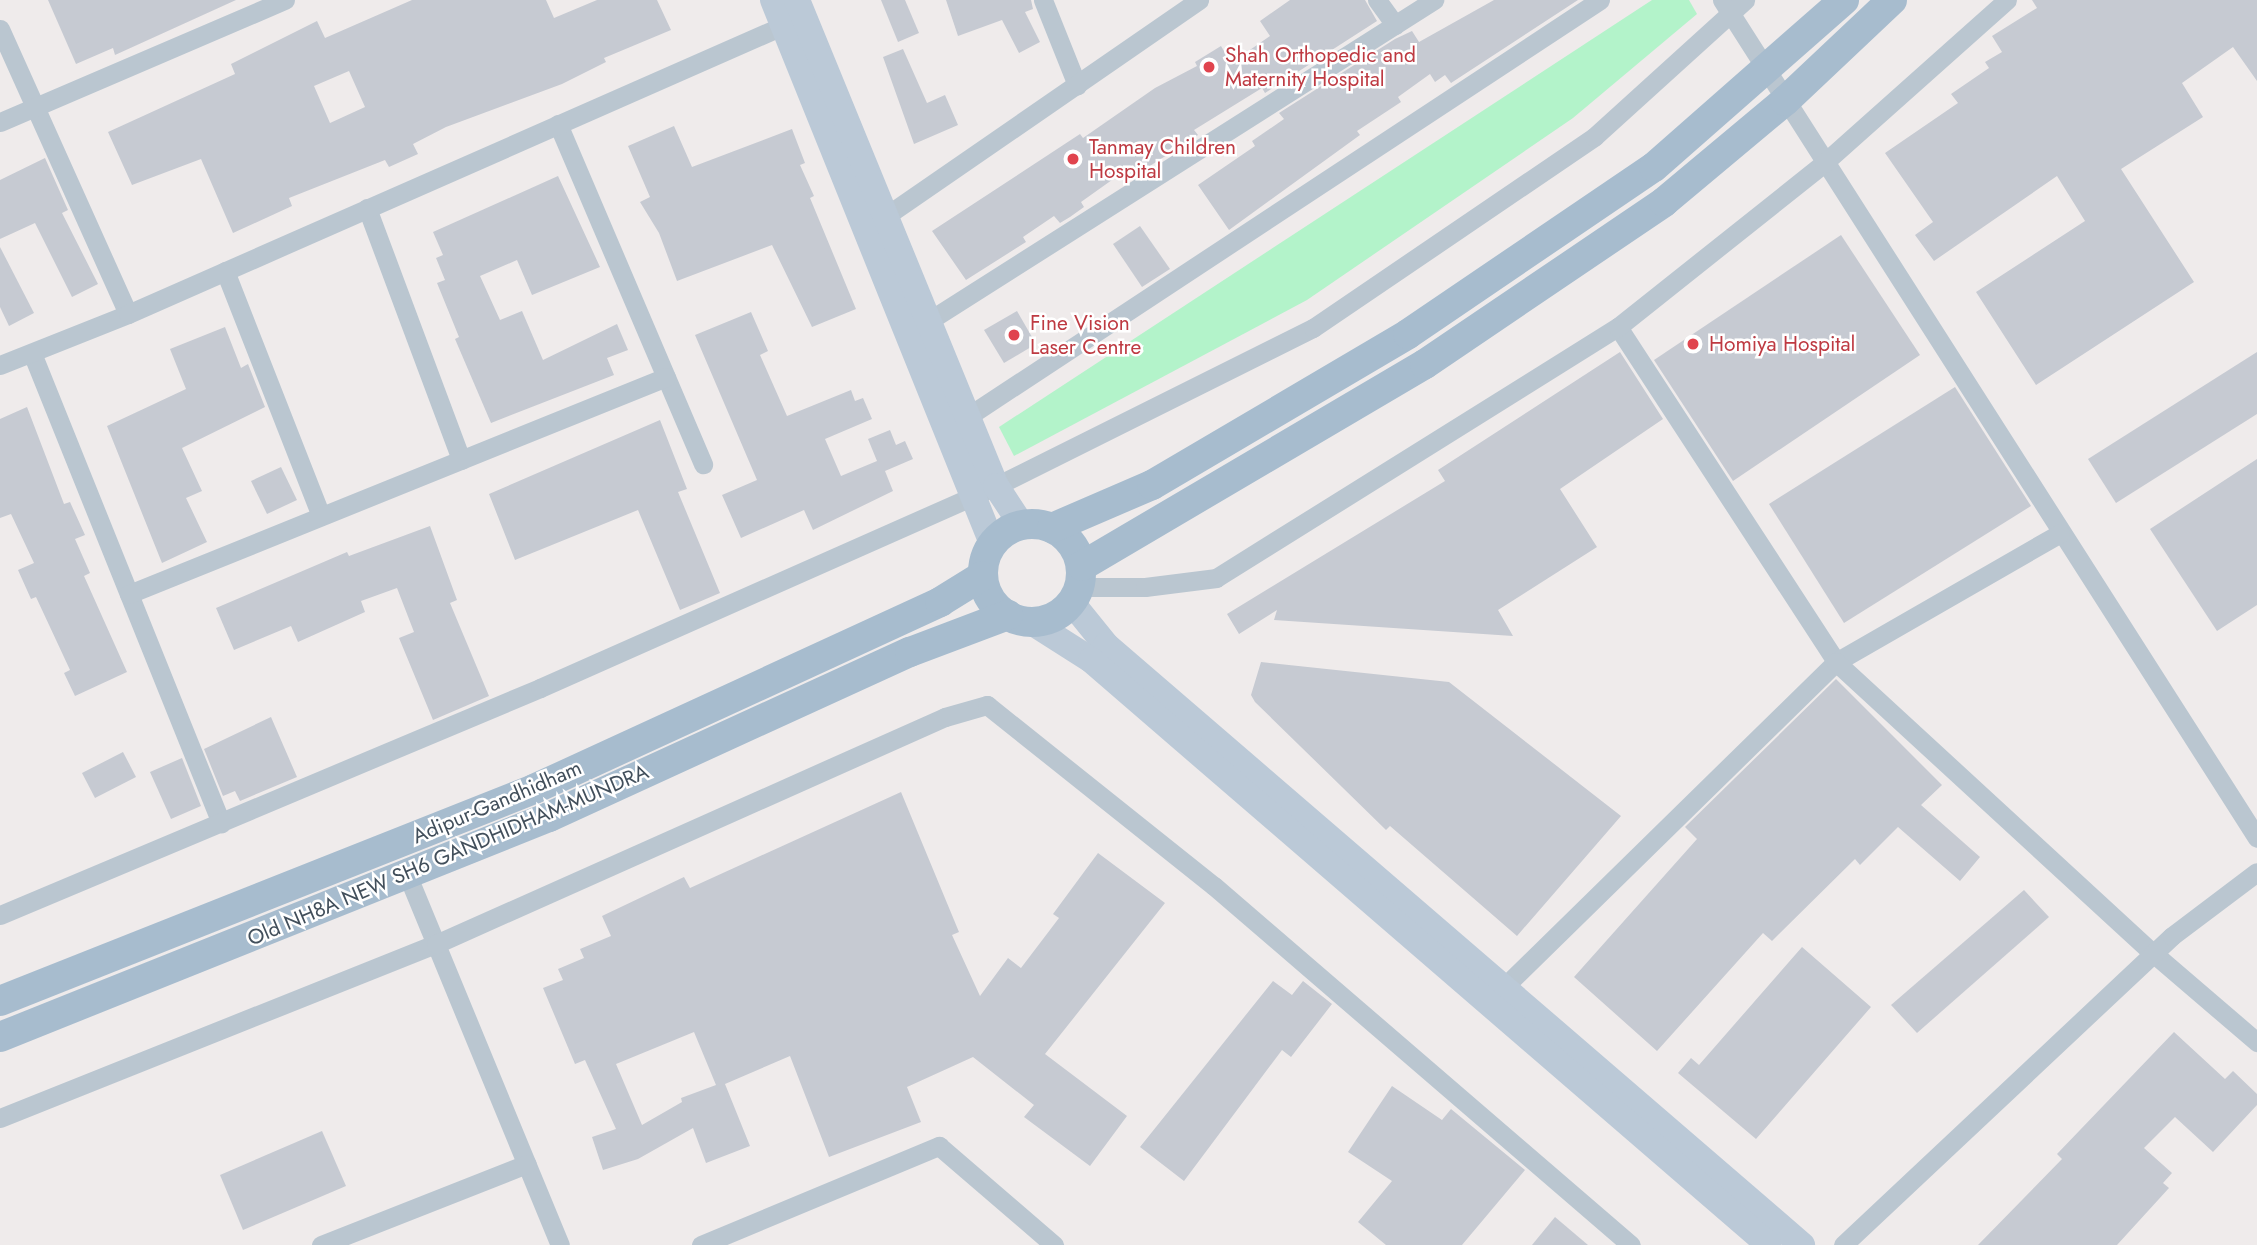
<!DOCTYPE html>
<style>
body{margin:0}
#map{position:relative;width:2257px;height:1245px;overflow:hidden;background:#efebeb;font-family:Jost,sans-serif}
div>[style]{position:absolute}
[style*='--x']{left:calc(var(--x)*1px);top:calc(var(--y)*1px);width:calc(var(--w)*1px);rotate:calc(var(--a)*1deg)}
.green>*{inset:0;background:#b3f3ca}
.building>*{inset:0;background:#c6cad2}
.street>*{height:19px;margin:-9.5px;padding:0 9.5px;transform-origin:9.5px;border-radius:9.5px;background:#bac6d0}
.secondary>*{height:26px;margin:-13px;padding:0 13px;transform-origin:13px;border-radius:13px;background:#bbc9d7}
.primary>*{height:30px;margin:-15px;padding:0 15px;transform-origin:15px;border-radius:15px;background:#a7bcce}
.primary>.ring{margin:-15px;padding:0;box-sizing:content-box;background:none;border:30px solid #a7bcce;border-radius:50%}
.dots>*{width:19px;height:19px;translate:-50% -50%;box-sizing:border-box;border:4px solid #fff;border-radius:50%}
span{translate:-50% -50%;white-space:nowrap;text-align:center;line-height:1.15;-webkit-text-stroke:5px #fff;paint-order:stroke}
.health-label{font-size:21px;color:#be3a42}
.left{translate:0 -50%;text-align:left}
.street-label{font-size:21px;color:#424f5b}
</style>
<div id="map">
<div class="green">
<i style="clip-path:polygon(1652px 0,1689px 0,1697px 14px,1573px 118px,1307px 300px,1014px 456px,999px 427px)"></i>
</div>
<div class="building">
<i style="clip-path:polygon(48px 0,236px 0,115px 55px,113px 48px,76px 64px)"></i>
<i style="clip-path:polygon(evenodd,412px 0,546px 0,554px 18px,597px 0,657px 0,671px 30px,604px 58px,606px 62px,562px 84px,446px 127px,413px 144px,418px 154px,389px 167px,385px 160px,289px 198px,292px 206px,233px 233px,201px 159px,132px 185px,108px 132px,235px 74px,231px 64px,317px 21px,325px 38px,412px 0,349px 71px,365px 107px,330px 123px,314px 86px,349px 71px)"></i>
<i style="clip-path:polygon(881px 0,905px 0,919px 33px,898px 42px)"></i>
<i style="clip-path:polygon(946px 0,1031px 0,1033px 9px,1025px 12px,1040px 42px,1019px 53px,1002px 20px,958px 36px)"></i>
<i style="clip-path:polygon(1290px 0,1365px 0,1377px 21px,1265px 93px,1262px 88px,1194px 130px,1198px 135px,1139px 173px,1133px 165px,1081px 202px,1084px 207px,1070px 217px,1060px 223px,1054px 216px,1023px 237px,1026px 242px,966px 280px,932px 231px,1080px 134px,1083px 138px,1155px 88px,1197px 66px,1195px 62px,1221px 46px,1231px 63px,1270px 36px,1260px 21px)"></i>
<i style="clip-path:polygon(1494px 0,1578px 0,1451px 83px,1445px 75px,1435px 82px,1430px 74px,1398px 97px,1401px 102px,1357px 131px,1360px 135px,1229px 230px,1198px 185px,1255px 146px,1252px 141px,1284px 119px,1279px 113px,1395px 39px,1412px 31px,1419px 42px)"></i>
<i style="clip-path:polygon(2032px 0,2257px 0,2257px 81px,2233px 47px,2182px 83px,2203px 117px,2121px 169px,2194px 282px,2036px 385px,1976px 292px,2085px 221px,2057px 176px,1934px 261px,1915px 235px,1933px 222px,1885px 153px,1958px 103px,1951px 94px,1989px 68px,1985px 62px,2002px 52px,1992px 36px,2037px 8px)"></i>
<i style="clip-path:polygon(903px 49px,927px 103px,945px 95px,958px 125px,914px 144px,883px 57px)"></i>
<i style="clip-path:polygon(674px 126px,692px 167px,792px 129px,805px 163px,800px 165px,814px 196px,810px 198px,856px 309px,812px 327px,772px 245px,677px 281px,659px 233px,640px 202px,650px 197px,628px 146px)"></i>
<i style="clip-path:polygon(45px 158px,68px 210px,62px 213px,98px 284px,72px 297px,35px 223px,0 239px,0 180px)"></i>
<i style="clip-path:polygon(558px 176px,600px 267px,532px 295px,517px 260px,480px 276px,500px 320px,522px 311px,543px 360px,617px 324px,628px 350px,607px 358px,614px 375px,491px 423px,455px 339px,459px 337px,437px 283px,445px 280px,436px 258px,443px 255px,433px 232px)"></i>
<i style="clip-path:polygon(1140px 226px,1170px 269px,1142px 287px,1113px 244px)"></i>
<i style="clip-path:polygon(1841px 235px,1920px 355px,1733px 481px,1654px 360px)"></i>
<i style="clip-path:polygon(0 247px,34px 313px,9px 326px,0 307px)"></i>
<i style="clip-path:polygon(1017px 311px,1036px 344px,1004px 363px,984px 330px)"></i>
<i style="clip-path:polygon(751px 312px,768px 351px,760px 355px,787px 416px,851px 390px,855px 401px,863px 398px,872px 419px,825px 439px,841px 476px,877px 461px,868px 439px,890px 430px,896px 445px,905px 441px,913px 459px,885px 471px,893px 491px,813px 530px,804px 510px,741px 538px,722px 495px,757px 480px,695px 335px)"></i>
<i style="clip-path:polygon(225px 327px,241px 368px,248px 364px,265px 407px,182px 448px,202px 491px,186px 498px,207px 542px,162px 563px,107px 426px,186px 389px,170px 349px)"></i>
<i style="clip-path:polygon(1620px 352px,1663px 419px,1560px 489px,1597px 547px,1498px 610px,1513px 636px,1274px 620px,1277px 610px,1239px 634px,1227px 614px,1445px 481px,1438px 470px)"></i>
<i style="clip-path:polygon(2257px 352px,2257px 414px,2116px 503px,2088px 459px)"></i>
<i style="clip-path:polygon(1955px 387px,2031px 506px,1844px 623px,1769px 504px)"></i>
<i style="clip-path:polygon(27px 407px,64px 504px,70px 502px,85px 535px,75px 539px,90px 573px,84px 576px,127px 672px,75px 696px,64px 673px,70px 670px,36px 597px,31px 599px,18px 570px,34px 563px,11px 514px,0 518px,0 419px)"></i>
<i style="clip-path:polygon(660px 420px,687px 489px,678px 492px,720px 593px,680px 610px,638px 510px,515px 560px,489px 494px)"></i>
<i style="clip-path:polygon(2257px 459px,2257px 605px,2217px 631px,2150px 529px)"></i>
<i style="clip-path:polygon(281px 467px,297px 500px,267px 514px,251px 481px)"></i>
<i style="clip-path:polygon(430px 526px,457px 600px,450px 603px,489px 696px,433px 720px,399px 638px,414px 632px,397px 588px,361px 601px,365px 612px,298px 642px,291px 626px,234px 650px,216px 608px,347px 552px,349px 556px)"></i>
<i style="clip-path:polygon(1261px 662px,1449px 682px,1621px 816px,1517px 936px,1390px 826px,1386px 830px,1255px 702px,1251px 695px)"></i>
<i style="clip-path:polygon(1836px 679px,1942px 785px,1921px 805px,1980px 857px,1960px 881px,1898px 827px,1860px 865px,1855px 859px,1772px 941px,1763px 933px,1657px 1051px,1574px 977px,1697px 839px,1685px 827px)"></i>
<i style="clip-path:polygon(271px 717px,297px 777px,240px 801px,235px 791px,223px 796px,204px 749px)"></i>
<i style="clip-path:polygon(123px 752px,136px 777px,95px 798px,82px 773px)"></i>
<i style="clip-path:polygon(182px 758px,201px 806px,171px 819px,150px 772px)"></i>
<i style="clip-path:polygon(evenodd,901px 792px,959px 932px,952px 935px,980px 996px,1008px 958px,1021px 968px,1059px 918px,1053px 914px,1098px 853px,1165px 903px,1045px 1054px,1127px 1116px,1090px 1166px,1024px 1117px,1034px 1105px,973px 1057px,907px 1087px,921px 1122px,829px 1157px,790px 1056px,725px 1084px,750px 1146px,706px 1163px,693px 1128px,638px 1159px,603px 1170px,592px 1137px,616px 1129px,585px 1060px,575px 1064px,543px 988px,563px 980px,558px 969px,584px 958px,580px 949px,611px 936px,602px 916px,684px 877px,690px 888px,901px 792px,694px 1032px,716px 1085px,681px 1098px,682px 1102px,642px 1125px,616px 1064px,694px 1032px)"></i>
<i style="clip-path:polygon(2024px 890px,2049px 917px,1917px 1033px,1891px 1005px)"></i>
<i style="clip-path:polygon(1802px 947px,1871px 1007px,1756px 1139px,1678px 1073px,1691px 1058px,1699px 1065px)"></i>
<i style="clip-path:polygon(1273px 981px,1292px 995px,1303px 981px,1332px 1004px,1291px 1057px,1282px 1050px,1184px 1181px,1140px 1147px)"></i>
<i style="clip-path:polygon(2174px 1032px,2225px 1079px,2233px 1071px,2257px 1094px,2257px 1105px,2213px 1152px,2175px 1117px,2144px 1148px,2172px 1173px,2163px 1183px,2169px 1188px,2117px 1245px,1978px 1245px,2062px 1159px,2057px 1154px)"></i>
<i style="clip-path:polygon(1392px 1086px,1442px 1120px,1451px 1109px,1525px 1170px,1462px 1245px,1386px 1245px,1358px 1222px,1392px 1181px,1348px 1152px)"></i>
<i style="clip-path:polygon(322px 1131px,346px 1186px,243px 1230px,220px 1175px)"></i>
<i style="clip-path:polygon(1555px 1217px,1588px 1245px,1532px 1245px)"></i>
</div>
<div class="street">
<i style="--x:1043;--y:0;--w:92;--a:68.2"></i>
<i style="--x:1377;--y:0;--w:31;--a:54"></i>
<i style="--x:1722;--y:0;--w:994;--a:57.44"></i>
<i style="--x:0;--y:29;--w:312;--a:65.8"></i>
<i style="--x:0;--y:122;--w:310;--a:-23.2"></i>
<i style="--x:558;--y:124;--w:370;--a:66.9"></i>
<i style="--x:367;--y:208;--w:269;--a:69.5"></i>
<i style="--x:883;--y:218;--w:384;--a:-34.6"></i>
<i style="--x:225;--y:271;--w:263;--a:68.6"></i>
<i style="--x:927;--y:322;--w:601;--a:-32.42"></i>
<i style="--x:1618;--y:327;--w:400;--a:56.9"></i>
<i style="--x:1836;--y:662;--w:258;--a:-29.9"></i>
<i style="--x:32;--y:353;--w:507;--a:68.09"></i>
<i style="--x:0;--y:365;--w:138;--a:-21.7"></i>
<i style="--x:128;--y:314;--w:730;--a:-23.76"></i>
<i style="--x:967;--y:417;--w:758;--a:-33.38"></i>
<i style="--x:1080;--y:587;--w:65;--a:0"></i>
<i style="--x:1145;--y:587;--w:72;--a:-7.2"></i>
<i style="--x:1216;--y:578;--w:474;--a:-32"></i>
<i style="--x:1618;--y:327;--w:263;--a:-38.5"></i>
<i style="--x:1824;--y:163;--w:245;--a:-41.7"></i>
<i style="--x:129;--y:594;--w:579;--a:-22"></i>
<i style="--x:407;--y:874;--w:401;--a:67.6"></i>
<i style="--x:0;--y:915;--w:586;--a:-22.8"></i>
<i style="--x:540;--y:688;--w:499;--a:-23.9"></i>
<i style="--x:996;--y:486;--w:354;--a:-26.5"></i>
<i style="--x:1313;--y:328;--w:340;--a:-34.2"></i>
<i style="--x:1594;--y:137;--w:204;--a:-42.2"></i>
<i style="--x:1503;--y:988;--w:466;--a:-44.4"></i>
<i style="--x:1836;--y:662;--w:430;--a:42.6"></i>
<i style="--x:2153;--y:953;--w:137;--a:40.6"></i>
<i style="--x:0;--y:1118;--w:469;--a:-21.8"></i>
<i style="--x:436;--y:944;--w:557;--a:-24.04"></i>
<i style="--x:945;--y:717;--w:44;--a:-15.9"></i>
<i style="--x:987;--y:705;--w:290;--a:38.6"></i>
<i style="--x:1214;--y:886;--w:550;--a:40.73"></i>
<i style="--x:321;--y:1245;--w:221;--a:-21.5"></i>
<i style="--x:701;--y:1245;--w:258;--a:-22.6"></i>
<i style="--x:939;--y:1146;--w:152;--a:40.7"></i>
<i style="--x:1843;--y:1245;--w:451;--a:-43.2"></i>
<i style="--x:2172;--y:936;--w:106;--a:-37"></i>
</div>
<div class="secondary">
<i style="--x:773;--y:0;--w:585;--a:68.04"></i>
<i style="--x:797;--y:0;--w:525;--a:67.73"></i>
<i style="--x:996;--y:486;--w:45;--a:56.7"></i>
<i style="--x:1072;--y:603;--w:54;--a:51"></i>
<i style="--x:1106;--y:645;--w:919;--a:40.76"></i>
<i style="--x:1033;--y:623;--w:69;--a:32.5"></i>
<i style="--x:1091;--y:660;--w:895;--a:40.79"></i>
</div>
<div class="primary">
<i class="ring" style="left:983px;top:524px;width:68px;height:68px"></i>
<i style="--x:1052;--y:528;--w:109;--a:-23.3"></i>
<i style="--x:1152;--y:485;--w:297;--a:-30.5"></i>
<i style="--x:1408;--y:334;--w:297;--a:-34.2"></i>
<i style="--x:1654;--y:167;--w:253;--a:-41.3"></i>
<i style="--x:1082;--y:566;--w:398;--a:-30.5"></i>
<i style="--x:1425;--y:364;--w:289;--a:-34.1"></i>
<i style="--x:1664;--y:202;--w:158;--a:-39.9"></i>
<i style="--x:1785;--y:101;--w:147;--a:-43.3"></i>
<i style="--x:0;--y:1001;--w:575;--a:-21.65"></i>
<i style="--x:534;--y:789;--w:447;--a:-24.7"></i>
<i style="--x:940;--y:602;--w:49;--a:-31.8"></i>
<i style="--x:0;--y:1037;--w:591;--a:-21.84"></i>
<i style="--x:549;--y:817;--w:397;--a:-24.6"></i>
<i style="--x:910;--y:652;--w:105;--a:-20.7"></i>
</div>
<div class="dots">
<i style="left:1209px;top:67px;background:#e0444e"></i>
<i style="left:1073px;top:159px;background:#e0444e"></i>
<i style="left:1014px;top:335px;background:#e0444e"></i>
<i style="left:1693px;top:344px;background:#e0444e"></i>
</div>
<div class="health-label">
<span class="left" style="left:1225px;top:67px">Shah Orthopedic and<br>Maternity Hospital</span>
<span class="left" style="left:1089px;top:159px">Tanmay Children<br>Hospital</span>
<span class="left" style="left:1030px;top:335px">Fine Vision<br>Laser Centre</span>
<span class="left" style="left:1709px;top:344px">Homiya Hospital</span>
</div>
<div class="street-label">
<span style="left:497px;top:802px;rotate:-23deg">Adipur-Gandhidham</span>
<span style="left:448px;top:855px;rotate:-23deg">Old NH8A NEW SH6 GANDHIDHAM-MUNDRA</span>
</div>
</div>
